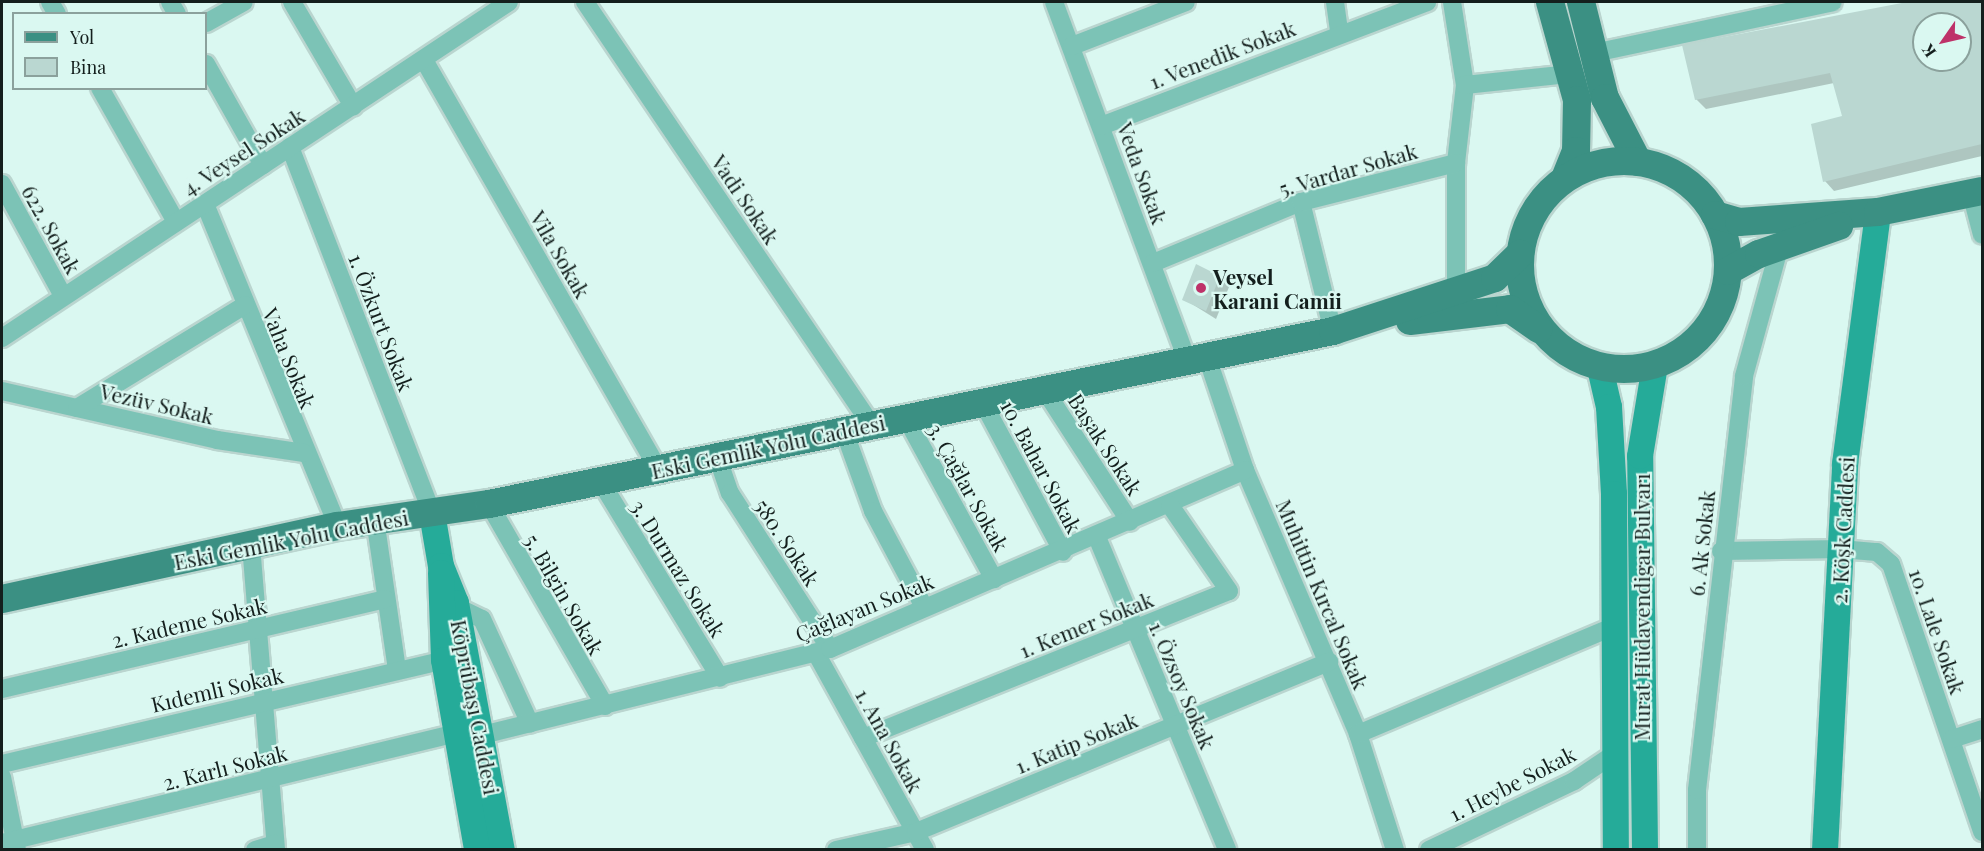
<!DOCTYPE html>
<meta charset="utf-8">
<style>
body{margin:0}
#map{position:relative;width:1984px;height:851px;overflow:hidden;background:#daf8f1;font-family:"Playfair Display",serif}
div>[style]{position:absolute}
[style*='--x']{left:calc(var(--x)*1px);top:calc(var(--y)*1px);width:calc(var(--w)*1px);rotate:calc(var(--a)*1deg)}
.shadow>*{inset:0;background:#0003}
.building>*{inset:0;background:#bad7d1}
.roads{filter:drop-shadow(2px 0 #bad5cf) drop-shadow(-2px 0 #bad5cf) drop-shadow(0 2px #bad5cf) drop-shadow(0 -2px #bad5cf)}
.street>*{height:18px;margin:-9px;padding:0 9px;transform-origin:9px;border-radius:9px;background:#7cc3b6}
.secondary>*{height:26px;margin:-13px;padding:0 13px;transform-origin:13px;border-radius:13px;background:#25ab99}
.primary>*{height:28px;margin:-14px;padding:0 14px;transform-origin:14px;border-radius:14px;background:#3b9083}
.primary>.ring{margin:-14px;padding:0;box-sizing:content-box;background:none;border:28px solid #3b9083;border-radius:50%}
.dots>*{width:16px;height:16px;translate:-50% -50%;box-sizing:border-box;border:3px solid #daf8f1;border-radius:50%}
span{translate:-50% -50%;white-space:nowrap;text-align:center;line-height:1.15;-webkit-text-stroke:4.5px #daf8f1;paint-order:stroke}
.street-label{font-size:21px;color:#141f1d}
.poi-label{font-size:21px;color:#141f1d;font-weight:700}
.left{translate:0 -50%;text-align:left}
.frame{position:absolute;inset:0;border:3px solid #141f1d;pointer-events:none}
.legend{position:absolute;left:12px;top:12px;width:195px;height:78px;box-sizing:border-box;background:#daf8f1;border:2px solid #8ba19c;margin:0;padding:8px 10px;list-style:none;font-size:18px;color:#141f1d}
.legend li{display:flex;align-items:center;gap:12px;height:30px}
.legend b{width:30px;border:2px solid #8ba19c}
.north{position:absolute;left:1912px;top:12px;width:60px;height:60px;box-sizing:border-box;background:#daf8f1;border:2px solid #8ba19c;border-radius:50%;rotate:236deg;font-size:16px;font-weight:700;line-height:24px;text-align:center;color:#141f1d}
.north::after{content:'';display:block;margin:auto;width:21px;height:27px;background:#be3269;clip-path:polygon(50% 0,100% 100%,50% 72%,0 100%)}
</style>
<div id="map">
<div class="shadow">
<i style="clip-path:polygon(evenodd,1915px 2px,1982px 2px,1982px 156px,1834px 191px,1825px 181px,1844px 117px,1834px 83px,1706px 109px,1696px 99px,1684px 47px,1915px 2px,1924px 24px,1960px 24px,1960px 60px,1924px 60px,1924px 24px)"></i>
<i style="clip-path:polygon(1219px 277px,1229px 287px,1216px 319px,1184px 299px)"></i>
</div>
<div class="building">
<i style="clip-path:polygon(evenodd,1907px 2px,1982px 2px,1982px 144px,1823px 182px,1811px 124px,1842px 116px,1830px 73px,1695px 100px,1682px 45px,1907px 2px,1924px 24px,1960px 24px,1960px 60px,1924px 60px,1924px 24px)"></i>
<i style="clip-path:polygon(1196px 264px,1220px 276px,1206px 311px,1182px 300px)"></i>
</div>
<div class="roads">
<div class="street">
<i style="--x:50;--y:2;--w:14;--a:60"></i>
<i style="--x:170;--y:2;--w:14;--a:60"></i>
<i style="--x:292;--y:2;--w:121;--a:59.6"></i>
<i style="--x:585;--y:2;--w:508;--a:55.9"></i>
<i style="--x:1054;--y:2;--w:384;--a:69.6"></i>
<i style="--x:1335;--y:2;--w:30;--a:82"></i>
<i style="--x:1452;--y:2;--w:84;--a:81.1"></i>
<i style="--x:1465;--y:85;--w:79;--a:96.6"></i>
<i style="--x:1456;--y:163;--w:128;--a:90"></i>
<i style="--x:206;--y:23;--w:43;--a:-28.9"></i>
<i style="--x:1072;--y:46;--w:122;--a:-21.1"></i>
<i style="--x:1594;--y:53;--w:244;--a:-12"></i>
<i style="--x:424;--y:60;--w:473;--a:60.2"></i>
<i style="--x:206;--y:64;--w:116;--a:60.6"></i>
<i style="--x:1465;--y:85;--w:106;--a:-6"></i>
<i style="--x:100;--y:88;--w:154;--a:60.4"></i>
<i style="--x:1101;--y:126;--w:349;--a:-20.8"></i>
<i style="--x:290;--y:147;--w:393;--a:68.8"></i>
<i style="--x:2;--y:184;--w:128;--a:61.4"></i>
<i style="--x:1971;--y:193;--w:43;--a:75.3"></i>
<i style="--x:1301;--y:202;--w:133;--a:76.1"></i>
<i style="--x:205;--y:204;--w:348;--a:67.6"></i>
<i style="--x:1153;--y:263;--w:160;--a:-22.4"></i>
<i style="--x:1301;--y:202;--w:160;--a:-14.1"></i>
<i style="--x:2;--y:338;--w:608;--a:-33.53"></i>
<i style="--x:1207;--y:357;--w:119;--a:71.4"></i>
<i style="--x:1245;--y:470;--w:287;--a:66.8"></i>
<i style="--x:1358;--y:734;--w:122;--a:72.3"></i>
<i style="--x:1044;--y:389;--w:158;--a:57.1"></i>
<i style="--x:2;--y:391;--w:221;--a:12.8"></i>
<i style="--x:217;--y:440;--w:88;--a:8.5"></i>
<i style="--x:982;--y:401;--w:171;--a:61.8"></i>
<i style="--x:77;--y:408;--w:197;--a:-31.5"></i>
<i style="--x:905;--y:416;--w:186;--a:61.4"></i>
<i style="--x:843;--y:428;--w:88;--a:70.1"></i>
<i style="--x:873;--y:511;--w:109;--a:62"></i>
<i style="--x:717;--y:456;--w:39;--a:71"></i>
<i style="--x:730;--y:493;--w:185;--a:57.3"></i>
<i style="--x:601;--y:482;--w:229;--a:58.7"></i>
<i style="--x:489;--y:504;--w:233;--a:60.1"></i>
<i style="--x:375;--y:519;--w:153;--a:81.7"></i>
<i style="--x:1097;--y:537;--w:339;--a:67.4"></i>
<i style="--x:251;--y:545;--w:306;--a:85.3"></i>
<i style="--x:1721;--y:551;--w:120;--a:-1"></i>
<i style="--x:1841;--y:549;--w:36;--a:5"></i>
<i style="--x:1877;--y:552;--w:18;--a:41"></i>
<i style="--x:1891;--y:564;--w:283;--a:71.2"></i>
<i style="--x:451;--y:604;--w:34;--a:26"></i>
<i style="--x:482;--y:619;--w:115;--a:65.4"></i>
<i style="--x:816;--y:653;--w:225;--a:61"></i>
<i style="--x:2;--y:689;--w:394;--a:-13.2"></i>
<i style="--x:1358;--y:734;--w:276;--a:-22.8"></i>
<i style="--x:482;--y:735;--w:358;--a:-13.9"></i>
<i style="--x:830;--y:649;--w:452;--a:-23.3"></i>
<i style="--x:863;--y:738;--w:394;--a:-21.9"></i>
<i style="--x:1229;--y:591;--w:104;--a:-124.5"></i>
<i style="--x:1952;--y:739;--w:32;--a:-18"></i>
<i style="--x:2;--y:764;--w:454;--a:-13.2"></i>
<i style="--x:2;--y:777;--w:75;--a:78.4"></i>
<i style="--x:2;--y:843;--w:469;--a:-13.6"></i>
<i style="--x:255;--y:850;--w:21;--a:-17"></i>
<i style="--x:836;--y:850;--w:82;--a:-12.7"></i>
<i style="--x:916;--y:832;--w:447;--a:-22.4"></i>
<i style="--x:1429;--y:850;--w:161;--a:-25.4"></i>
<i style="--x:1574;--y:781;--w:48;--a:-34"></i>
<i style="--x:1697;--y:850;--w:60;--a:-90"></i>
<i style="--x:1697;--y:790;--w:417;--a:-83.5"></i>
<i style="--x:1744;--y:376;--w:136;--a:-74.6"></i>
</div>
<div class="secondary">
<i style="--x:1600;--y:368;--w:40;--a:77"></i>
<i style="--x:1609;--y:407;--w:87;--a:86.7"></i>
<i style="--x:1614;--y:494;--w:356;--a:89.7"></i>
<i style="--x:432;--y:513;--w:54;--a:80.4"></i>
<i style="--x:441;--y:566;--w:40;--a:68"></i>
<i style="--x:456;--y:603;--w:251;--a:79.5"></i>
<i style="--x:441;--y:573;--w:87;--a:88"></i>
<i style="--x:444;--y:660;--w:193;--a:80.1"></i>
<i style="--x:1645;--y:850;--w:394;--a:-90.7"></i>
<i style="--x:1640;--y:456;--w:92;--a:-80.6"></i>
<i style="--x:1825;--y:850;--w:387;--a:-87"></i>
<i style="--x:1845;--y:464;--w:254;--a:-82.5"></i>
</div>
<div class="primary">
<i style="--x:1550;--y:2;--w:102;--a:74.6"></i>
<i style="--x:1577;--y:100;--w:51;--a:91.1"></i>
<i style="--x:1576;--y:151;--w:29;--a:112"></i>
<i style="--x:1581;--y:2;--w:99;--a:76"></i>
<i style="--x:1605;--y:98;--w:72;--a:62.7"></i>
<i class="ring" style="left:1520px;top:161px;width:180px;height:180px"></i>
<i style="--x:1715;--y:215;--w:25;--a:16"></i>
<i style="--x:1739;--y:222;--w:139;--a:-4.1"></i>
<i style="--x:1878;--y:212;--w:106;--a:-11.4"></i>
<i style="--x:1728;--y:271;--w:35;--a:-29"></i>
<i style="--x:1759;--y:254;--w:85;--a:-19.3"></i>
<i style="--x:1410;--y:321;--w:101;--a:-6.8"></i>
<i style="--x:1510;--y:309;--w:35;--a:35"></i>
<i style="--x:2;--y:599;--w:344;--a:-12.3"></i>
<i style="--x:338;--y:526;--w:153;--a:-8.3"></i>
<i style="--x:489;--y:504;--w:862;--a:-11.58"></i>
<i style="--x:1333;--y:331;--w:170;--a:-18.1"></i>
<i style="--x:1495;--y:278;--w:35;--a:-44"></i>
</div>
</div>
<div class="dots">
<i style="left:1201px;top:288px;background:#be3269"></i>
</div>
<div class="street-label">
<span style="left:1222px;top:54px;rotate:-21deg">1. Venedik Sokak</span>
<span style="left:243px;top:151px;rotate:-33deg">4. Veysel Sokak</span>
<span style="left:1348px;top:169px;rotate:-16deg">5. Vardar Sokak</span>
<span style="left:1143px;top:173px;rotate:70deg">Veda Sokak</span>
<span style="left:746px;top:199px;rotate:56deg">Vadi Sokak</span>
<span style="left:52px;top:229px;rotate:61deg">622. Sokak</span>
<span style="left:561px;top:254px;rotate:60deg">Vila Sokak</span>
<span style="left:382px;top:322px;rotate:69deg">1. Özkurt Sokak</span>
<span style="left:290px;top:358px;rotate:68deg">Vaha Sokak</span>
<span style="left:157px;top:403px;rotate:13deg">Vezüv Sokak</span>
<span style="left:1106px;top:444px;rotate:57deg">Başak Sokak</span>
<span style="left:768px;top:446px;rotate:-12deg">Eski Gemlik Yolu Caddesi</span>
<span style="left:1042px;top:466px;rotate:62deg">10. Bahar Sokak</span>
<span style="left:969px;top:487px;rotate:61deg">3. Çağlar Sokak</span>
<span style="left:1842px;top:530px;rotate:-87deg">2. Köşk Caddesi</span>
<span style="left:291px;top:539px;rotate:-11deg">Eski Gemlik Yolu Caddesi</span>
<span style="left:788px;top:542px;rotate:57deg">580. Sokak</span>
<span style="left:1701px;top:543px;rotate:-84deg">6. Ak Sokak</span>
<span style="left:679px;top:568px;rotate:58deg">3. Durmaz Sokak</span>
<span style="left:565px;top:594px;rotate:60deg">5. Bilgin Sokak</span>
<span style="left:1323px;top:594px;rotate:67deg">Muhittin Kırcal Sokak</span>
<span style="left:864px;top:607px;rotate:-22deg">Çağlayan Sokak</span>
<span style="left:1641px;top:607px;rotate:-90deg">Murat Hüdavendigar Bulvarı</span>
<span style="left:189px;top:622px;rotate:-13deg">2. Kademe Sokak</span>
<span style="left:1086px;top:624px;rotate:-22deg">1. Kemer Sokak</span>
<span style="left:1938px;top:631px;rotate:71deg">10. Lale Sokak</span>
<span style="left:1183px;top:685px;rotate:67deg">1. Özsoy Sokak</span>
<span style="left:217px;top:689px;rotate:-13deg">Kıdemli Sokak</span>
<span style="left:476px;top:707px;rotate:79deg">Köprübaşı Caddesi</span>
<span style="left:890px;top:740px;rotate:61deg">1. Ana Sokak</span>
<span style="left:1076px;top:742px;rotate:-22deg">1. Katip Sokak</span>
<span style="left:225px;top:767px;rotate:-14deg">2. Karlı Sokak</span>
<span style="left:1512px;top:783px;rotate:-27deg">1. Heybe Sokak</span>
</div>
<div class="poi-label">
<span class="left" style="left:1213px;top:288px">Veysel<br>Karani Camii</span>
</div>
<div class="frame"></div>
<ul class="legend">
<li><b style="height:8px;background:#3b9083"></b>Yol</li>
<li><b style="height:16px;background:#bad7d1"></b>Bina</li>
</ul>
<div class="north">K</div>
</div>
